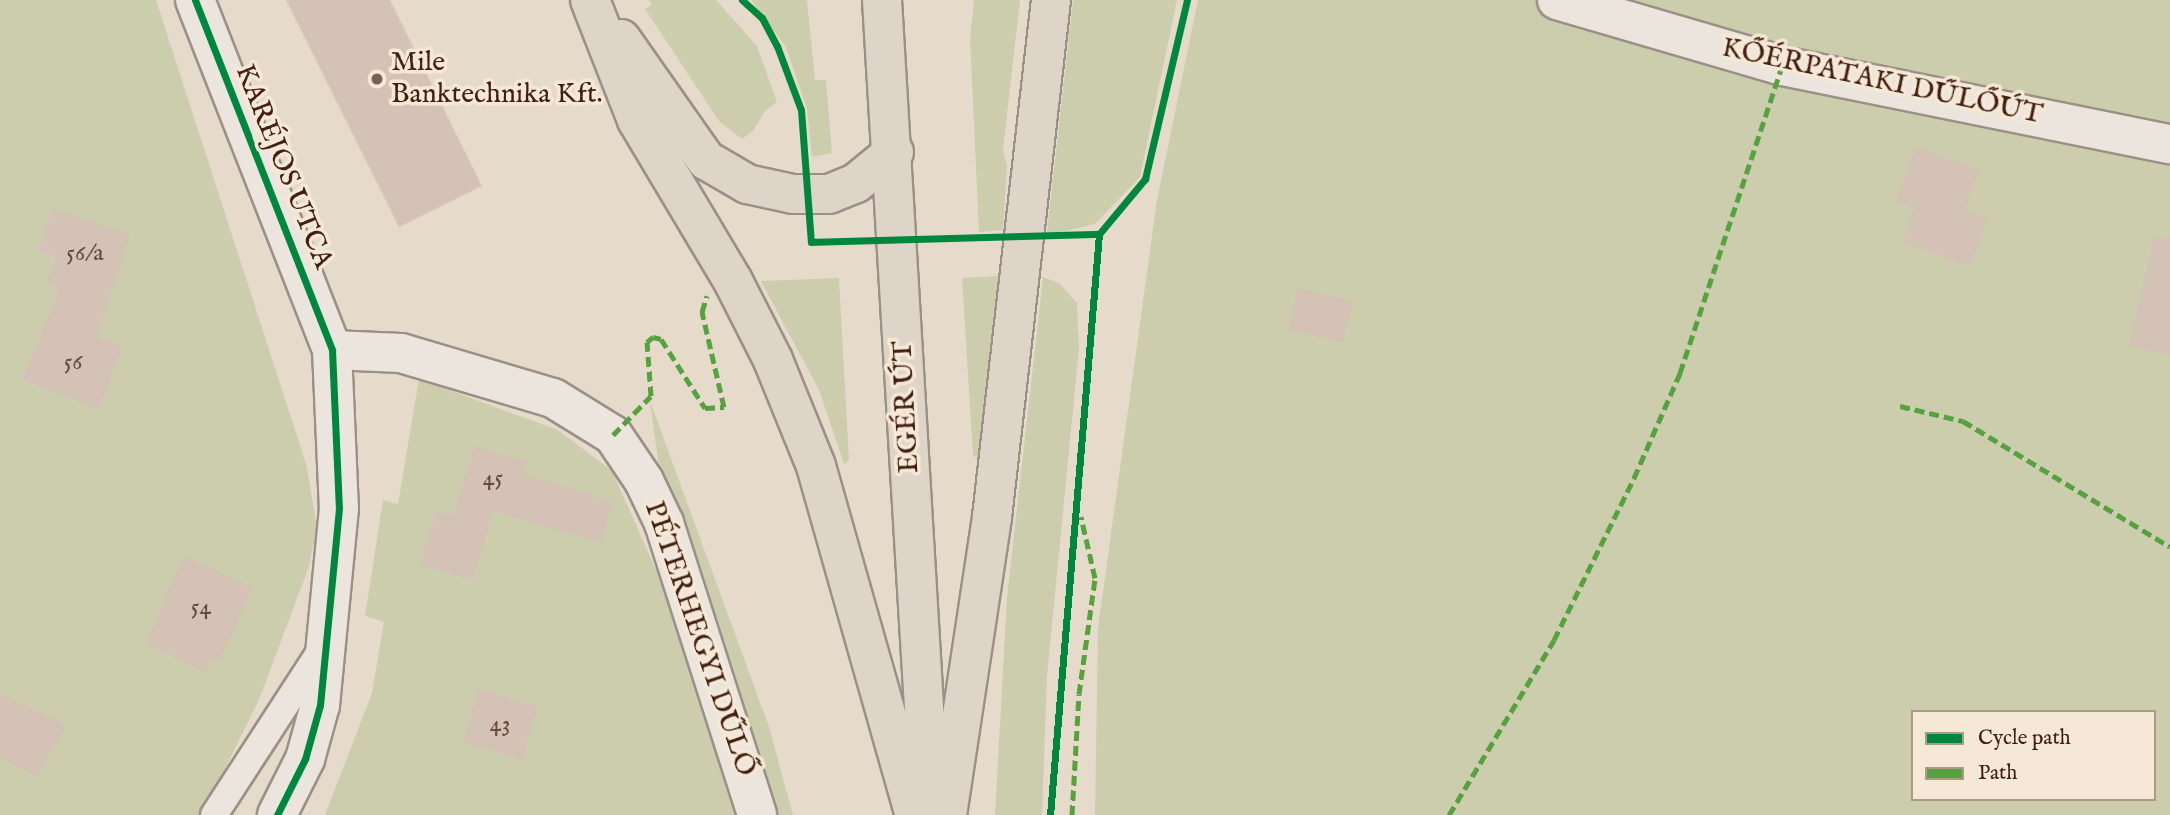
<!DOCTYPE html>
<meta charset="utf-8">
<style>
body{margin:0}
#map{position:relative;width:2170px;height:815px;overflow:hidden;background:#e6dbcb;font-family:"IM FELL English",serif}
div>[style]{position:absolute}
[style*='--x']{left:calc(var(--x)*1px);top:calc(var(--y)*1px);width:calc(var(--w)*1px);rotate:calc(var(--a)*1deg)}
.green>*{inset:0;background:#cccdad}
.building>*{inset:0;background:#d3c2b5}
.roads{filter:drop-shadow(2px 0 #9b9086) drop-shadow(-2px 0 #9b9086) drop-shadow(0 2px #9b9086) drop-shadow(0 -2px #9b9086)}
.lane>*{height:26px;margin:-13px;padding:0 13px;transform-origin:13px;border-radius:13px;background:#ebe5dd}
.street>*{height:38px;margin:-19px;padding:0 19px;transform-origin:19px;border-radius:19px;background:#ebe5dd}
.primary>*{height:38px;margin:-19px;padding:0 19px;transform-origin:19px;border-radius:19px;background:#ded5c8}
.quiet>*{height:5px;margin-top:-2.5px;transform-origin:0;background:repeating-linear-gradient(90deg,#55a23f 0 10px,transparent 0 15px)}
.cycleway>*{height:7px;margin:-3.5px;padding:0 3.5px;transform-origin:3.5px;border-radius:3.5px;background:#00873e}
.dots>*{width:19px;height:19px;translate:-50% -50%;box-sizing:border-box;border:4px solid #f6e8d6;border-radius:50%}
span{translate:-50% -50%;white-space:nowrap;text-align:center;line-height:1.15;-webkit-text-stroke:7px #f6e8d6;paint-order:stroke}
.number-label{font-size:24px;color:#674a3c}
.number-label span{-webkit-text-stroke-width:0}
.poi-label{font-size:28px;color:#411f12}
.left{translate:0 -50%;text-align:left}
.street-label{font-size:28px;color:#411f12}
.legend{position:absolute;left:1911px;top:710px;width:245px;height:91px;box-sizing:border-box;background:#f6e8d6;border:2px solid #ae9888;margin:0;padding:9px 12px;list-style:none;font-size:21px;color:#411f12}
.legend li{display:flex;align-items:center;gap:14px;height:35px}
.legend b{width:35px;border:2px solid #ae9888}
</style>
<div id="map">
<div class="green">
<i style="clip-path:polygon(0 0,156px 0,307px 467px,317px 528px,309px 566px,259px 700px,202px 815px,0 815px)"></i>
<i style="clip-path:polygon(649px 0,716px 0,757px 46px,777px 102px,765px 111px,753px 131px,742px 139px,719px 121px,645px 9px,652px 5px)"></i>
<i style="clip-path:polygon(751px 0,807px 0,815px 80px,826px 80px,832px 153px,812px 157px,807px 109px,786px 47px)"></i>
<i style="clip-path:polygon(974px 0,1020px 0,1003px 150px,1007px 166px,1003px 230px,979px 232px,970px 39px)"></i>
<i style="clip-path:polygon(1073px 0,1177px 0,1140px 177px,1095px 224px,1057px 233px,1047px 232px)"></i>
<i style="clip-path:polygon(evenodd,1198px 0,2170px 0,2170px 134px,2164px 164px,2170px 166px,2170px 815px,1095px 815px,1098px 628px,1157px 200px,1198px 0,1913px 712px,2154px 712px,2154px 799px,1913px 799px,1913px 712px)"></i>
<i style="clip-path:polygon(999px 276px,979px 457px,973px 456px,962px 278px)"></i>
<i style="clip-path:polygon(1043px 277px,1059px 283px,1077px 303px,1079px 348px,1047px 676px,1042px 815px,995px 815px,1007px 597px)"></i>
<i style="clip-path:polygon(839px 278px,849px 460px,844px 464px,819px 390px,761px 281px)"></i>
<i style="clip-path:polygon(419px 379px,558px 430px,612px 471px,666px 592px,735px 815px,325px 815px,372px 693px,384px 622px,365px 616px,383px 500px,398px 504px)"></i>
<i style="clip-path:polygon(650px 401px,769px 727px,793px 815px,773px 815px,659px 468px)"></i>
</div>
<div class="building">
<i style="clip-path:polygon(286px 0,390px 0,482px 186px,399px 227px)"></i>
<i style="clip-path:polygon(1916px 147px,1979px 170px,1964px 211px,1988px 220px,1969px 267px,1902px 241px,1915px 208px,1896px 201px)"></i>
<i style="clip-path:polygon(52px 209px,130px 235px,97px 337px,123px 347px,98px 409px,23px 379px,60px 287px,47px 283px,56px 257px,38px 251px)"></i>
<i style="clip-path:polygon(2155px 236px,2170px 238px,2170px 356px,2129px 346px)"></i>
<i style="clip-path:polygon(1298px 288px,1352px 301px,1343px 343px,1289px 330px)"></i>
<i style="clip-path:polygon(475px 446px,527px 461px,523px 474px,612px 501px,601px 543px,493px 511px,473px 580px,420px 565px,436px 511px,453px 516px)"></i>
<i style="clip-path:polygon(183px 556px,253px 588px,219px 661px,212px 658px,206px 672px,146px 644px)"></i>
<i style="clip-path:polygon(479px 689px,537px 707px,522px 760px,463px 742px)"></i>
<i style="clip-path:polygon(0 693px,66px 725px,38px 776px,0 757px)"></i>
</div>
<div class="roads">
<div class="lane">
<i style="--x:214;--y:815;--w:200;--a:-57"></i>
</div>
<div class="street">
<i style="--x:195;--y:0;--w:376;--a:68.6"></i>
<i style="--x:332;--y:350;--w:158;--a:87.5"></i>
<i style="--x:339;--y:508;--w:198;--a:95.5"></i>
<i style="--x:320;--y:705;--w:56;--a:105.5"></i>
<i style="--x:305;--y:759;--w:63;--a:116.6"></i>
<i style="--x:1557;--y:0;--w:234;--a:16.3"></i>
<i style="--x:1782;--y:66;--w:396;--a:11.4"></i>
<i style="--x:332;--y:350;--w:69;--a:2.5"></i>
<i style="--x:401;--y:353;--w:159;--a:16.5"></i>
<i style="--x:553;--y:398;--w:70;--a:31.7"></i>
<i style="--x:613;--y:435;--w:55;--a:56"></i>
<i style="--x:644;--y:481;--w:47;--a:64.5"></i>
<i style="--x:664;--y:523;--w:306;--a:72.3"></i>
</div>
<div class="primary">
<i style="--x:590;--y:0;--w:129;--a:68.6"></i>
<i style="--x:637;--y:120;--w:187;--a:59.2"></i>
<i style="--x:733;--y:281;--w:89;--a:63.1"></i>
<i style="--x:773;--y:360;--w:114;--a:67.9"></i>
<i style="--x:816;--y:466;--w:363;--a:74.2"></i>
<i style="--x:882;--y:0;--w:810;--a:86.6"></i>
<i style="--x:621;--y:39;--w:148;--a:54.9"></i>
<i style="--x:706;--y:160;--w:48;--a:30.3"></i>
<i style="--x:747;--y:184;--w:47;--a:12.3"></i>
<i style="--x:793;--y:194;--w:36;--a:0"></i>
<i style="--x:829;--y:194;--w:29;--a:-22"></i>
<i style="--x:856;--y:183;--w:49;--a:-39.2"></i>
<i style="--x:947;--y:815;--w:301;--a:-81.4"></i>
<i style="--x:992;--y:517;--w:520;--a:-83.49"></i>
</div>
</div>
<div class="quiet">
<i style="--x:1900;--y:406;--w:65;--a:13.4"></i>
<i style="--x:1963;--y:421;--w:242;--a:31.3"></i>
<i style="--x:613;--y:435;--w:54;--a:-45.7"></i>
<i style="--x:651;--y:396;--w:54;--a:-94.2"></i>
<i style="--x:647;--y:342;--w:8;--a:-40"></i>
<i style="--x:653;--y:337;--w:8;--a:14"></i>
<i style="--x:661;--y:339;--w:82;--a:57.5"></i>
<i style="--x:705;--y:408;--w:19;--a:-3"></i>
<i style="--x:724;--y:407;--w:98;--a:-103"></i>
<i style="--x:702;--y:312;--w:17;--a:-73"></i>
<i style="--x:1072;--y:815;--w:121;--a:-86.7"></i>
<i style="--x:1079;--y:694;--w:117;--a:-82.1"></i>
<i style="--x:1095;--y:578;--w:63;--a:-102.9"></i>
<i style="--x:1449;--y:815;--w:204;--a:-59"></i>
<i style="--x:1554;--y:640;--w:181;--a:-63.7"></i>
<i style="--x:1634;--y:478;--w:115;--a:-66.3"></i>
<i style="--x:1680;--y:373;--w:324;--a:-71.6"></i>
</div>
<div class="cycleway">
<i style="--x:195;--y:0;--w:376;--a:68.6"></i>
<i style="--x:332;--y:350;--w:158;--a:87.5"></i>
<i style="--x:339;--y:508;--w:198;--a:95.5"></i>
<i style="--x:320;--y:705;--w:56;--a:105.5"></i>
<i style="--x:305;--y:759;--w:63;--a:116.6"></i>
<i style="--x:742;--y:0;--w:27;--a:42"></i>
<i style="--x:762;--y:18;--w:32;--a:62"></i>
<i style="--x:777;--y:46;--w:68;--a:69.4"></i>
<i style="--x:801;--y:110;--w:132;--a:85.7"></i>
<i style="--x:811;--y:242;--w:288;--a:-1.6"></i>
<i style="--x:1050;--y:815;--w:583;--a:-85.18"></i>
<i style="--x:1099;--y:234;--w:72;--a:-50.1"></i>
<i style="--x:1145;--y:179;--w:184;--a:-76.8"></i>
</div>
<div class="dots">
<i style="left:377px;top:79px;background:#7b6153"></i>
</div>
<div class="number-label">
<span style="left:85px;top:254px">56/a</span>
<span style="left:73px;top:363px">56</span>
<span style="left:493px;top:479px">45</span>
<span style="left:201px;top:608px">54</span>
<span style="left:500px;top:725px">43</span>
</div>
<div class="poi-label">
<span class="left" style="left:391px;top:79px">Mile<br>Banktechnika Kft.</span>
</div>
<div class="street-label">
<span style="left:1882px;top:82px;rotate:12deg">KŐÉRPATAKI DŰLŐÚT</span>
<span style="left:283px;top:167px;rotate:68deg">KARÉJOS UTCA</span>
<span style="left:907px;top:407px;rotate:-93deg">EGÉR ÚT</span>
<span style="left:699px;top:639px;rotate:71deg">PÉTERHEGYI DŰLŐ</span>
</div>
<ul class="legend">
<li><b style="height:9px;background:#00873e"></b>Cycle path</li>
<li><b style="height:9px;background:#55a23f"></b>Path</li>
</ul>
</div>
